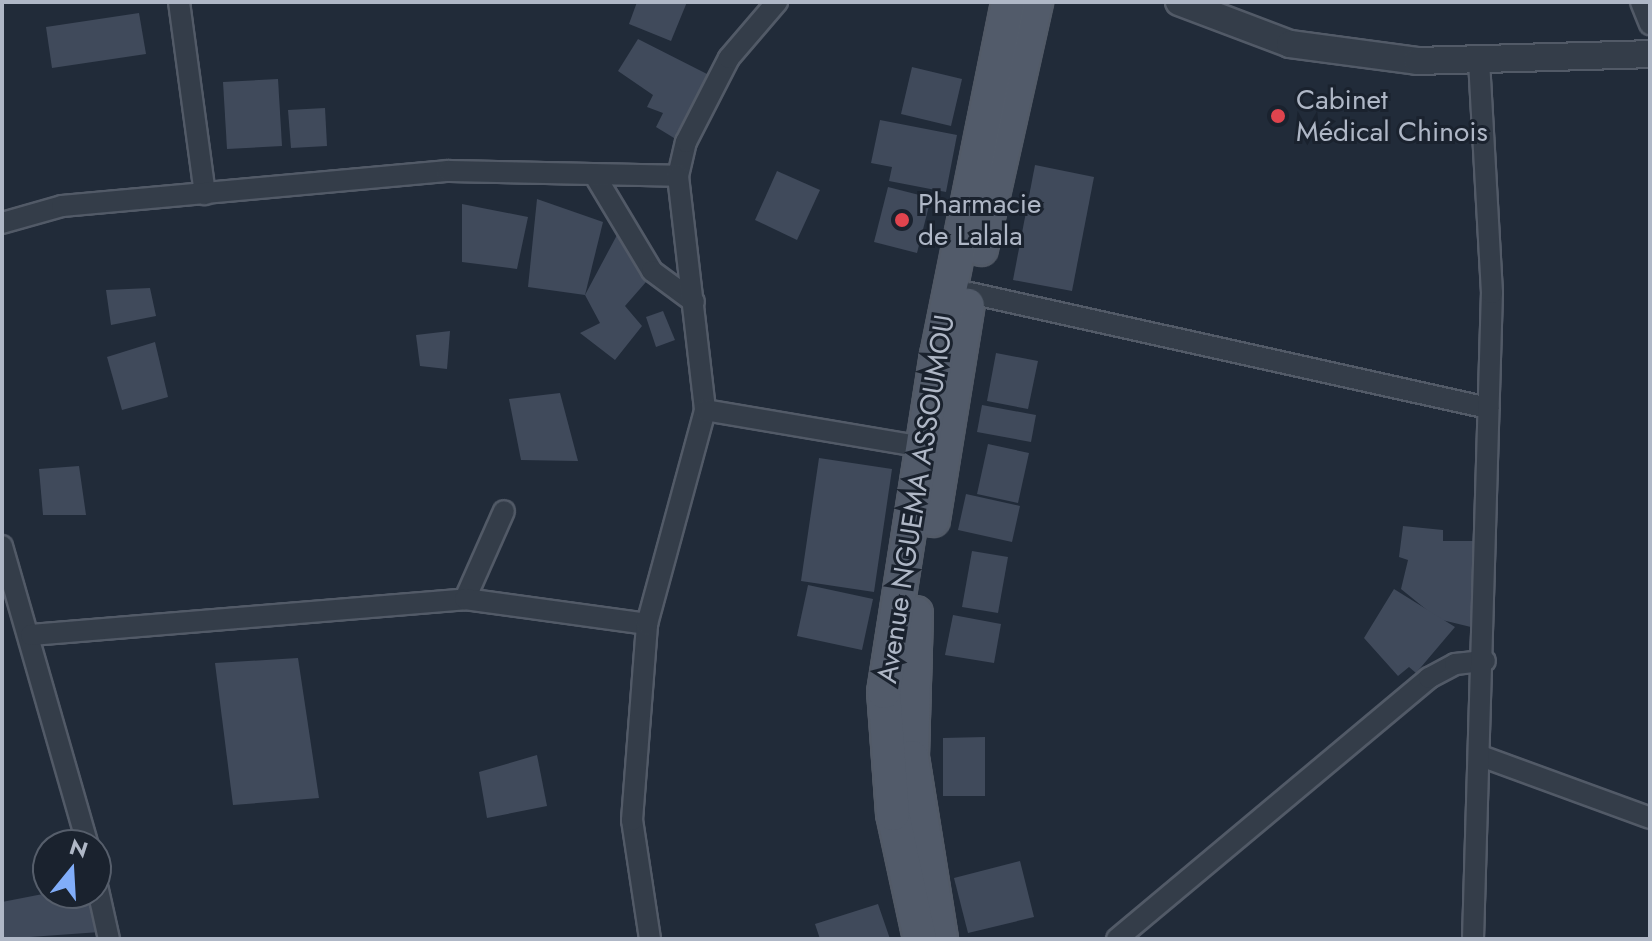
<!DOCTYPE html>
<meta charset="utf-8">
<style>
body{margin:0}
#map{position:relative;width:1652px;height:941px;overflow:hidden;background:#212b39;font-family:Jost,sans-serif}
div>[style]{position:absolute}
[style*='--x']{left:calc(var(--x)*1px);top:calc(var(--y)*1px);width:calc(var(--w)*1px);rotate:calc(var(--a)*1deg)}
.building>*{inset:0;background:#404a5b}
.roads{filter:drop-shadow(2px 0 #525a67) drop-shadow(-2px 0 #525a67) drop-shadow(0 2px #525a67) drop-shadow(0 -2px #525a67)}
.minor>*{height:20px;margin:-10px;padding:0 10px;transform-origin:10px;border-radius:10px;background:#343d49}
.tertiary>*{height:26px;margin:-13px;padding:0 13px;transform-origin:13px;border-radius:13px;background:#343d49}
.primary>*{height:32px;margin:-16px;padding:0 16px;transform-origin:16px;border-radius:16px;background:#525b6a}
.dots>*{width:22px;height:22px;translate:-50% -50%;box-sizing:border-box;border:4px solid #1a222e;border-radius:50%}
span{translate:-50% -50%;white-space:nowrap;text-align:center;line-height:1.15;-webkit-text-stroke:6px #1a222e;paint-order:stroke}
.poi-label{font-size:28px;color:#afb7c6}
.left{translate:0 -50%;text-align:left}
.street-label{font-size:28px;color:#afb7c6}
.frame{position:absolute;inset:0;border:4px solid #afb7c6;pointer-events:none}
.north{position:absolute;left:32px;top:829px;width:80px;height:80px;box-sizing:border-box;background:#1a222e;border:2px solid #565e6b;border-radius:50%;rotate:18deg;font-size:22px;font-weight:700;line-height:32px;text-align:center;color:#afb7c6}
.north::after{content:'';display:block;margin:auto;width:28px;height:36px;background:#81adf9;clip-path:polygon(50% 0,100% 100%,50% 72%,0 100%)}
</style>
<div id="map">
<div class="building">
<i style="clip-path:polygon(637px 2px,687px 2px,671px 41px,629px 24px)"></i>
<i style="clip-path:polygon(139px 13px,146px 54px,52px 68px,46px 27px)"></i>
<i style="clip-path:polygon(638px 39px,709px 75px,674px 138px,656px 127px,663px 113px,647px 107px,653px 95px,618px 71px)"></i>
<i style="clip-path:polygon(912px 67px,962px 79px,951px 126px,901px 114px)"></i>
<i style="clip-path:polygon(278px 79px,282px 146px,227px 149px,223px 82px)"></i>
<i style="clip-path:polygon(325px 108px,327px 146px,291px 148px,288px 110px)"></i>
<i style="clip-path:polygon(880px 120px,957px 135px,946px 192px,889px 181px,892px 167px,871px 163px)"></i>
<i style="clip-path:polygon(1035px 165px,1094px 177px,1072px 291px,1013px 280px)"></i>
<i style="clip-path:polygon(777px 171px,820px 190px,797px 240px,755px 220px)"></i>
<i style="clip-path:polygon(888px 187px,931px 198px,917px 253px,874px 242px)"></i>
<i style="clip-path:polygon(537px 199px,603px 222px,585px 295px,528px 287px)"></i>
<i style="clip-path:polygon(462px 204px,528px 217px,517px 269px,462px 262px)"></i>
<i style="clip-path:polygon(617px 235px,646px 282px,625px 306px,642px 326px,615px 360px,580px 333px,600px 323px,585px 295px)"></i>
<i style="clip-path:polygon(150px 288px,156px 316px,111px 325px,106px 290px)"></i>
<i style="clip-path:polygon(663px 311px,675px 340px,656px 347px,646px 317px)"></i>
<i style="clip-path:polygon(450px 331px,447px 369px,420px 366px,416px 335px)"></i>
<i style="clip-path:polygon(155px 342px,168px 397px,122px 410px,107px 357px)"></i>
<i style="clip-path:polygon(996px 353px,1038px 361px,1028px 409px,987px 401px)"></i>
<i style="clip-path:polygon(560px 393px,578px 461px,521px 460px,509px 399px)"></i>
<i style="clip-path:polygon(982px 405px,1036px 415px,1031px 442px,977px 432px)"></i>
<i style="clip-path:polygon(988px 444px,1029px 453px,1018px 503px,977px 494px)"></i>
<i style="clip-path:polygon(819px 458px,892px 469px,874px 592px,801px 581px)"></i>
<i style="clip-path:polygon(79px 466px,86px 515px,43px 515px,39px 469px)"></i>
<i style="clip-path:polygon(966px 494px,1020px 506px,1012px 542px,958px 530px)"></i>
<i style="clip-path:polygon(1403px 526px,1443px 530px,1443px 541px,1482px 541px,1475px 628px,1438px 619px,1401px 589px,1408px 560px,1399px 557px)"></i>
<i style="clip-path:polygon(972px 551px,1008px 557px,998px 613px,962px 607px)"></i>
<i style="clip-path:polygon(808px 585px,873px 599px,862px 650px,797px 636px)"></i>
<i style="clip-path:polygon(1394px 589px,1455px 627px,1416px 673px,1409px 667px,1398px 676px,1364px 638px)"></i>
<i style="clip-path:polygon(953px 615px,1001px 624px,994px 663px,945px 655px)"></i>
<i style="clip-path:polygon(298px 658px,319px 798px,233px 805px,215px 663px)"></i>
<i style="clip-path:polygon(985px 737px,985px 796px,943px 796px,943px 738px)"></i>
<i style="clip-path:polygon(537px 755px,547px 806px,487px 818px,479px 772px)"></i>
<i style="clip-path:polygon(1020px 861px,1034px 917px,968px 933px,954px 878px)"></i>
<i style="clip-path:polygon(48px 893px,87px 893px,100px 932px,2px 939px,2px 902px)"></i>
<i style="clip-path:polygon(878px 904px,890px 939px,820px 939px,815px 924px)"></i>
</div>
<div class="roads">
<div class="minor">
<i style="--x:179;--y:2;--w:194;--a:82.3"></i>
<i style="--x:1641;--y:2;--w:24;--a:68"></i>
<i style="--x:594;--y:174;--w:113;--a:59.1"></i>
<i style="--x:652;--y:271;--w:52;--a:36.4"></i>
<i style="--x:678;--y:176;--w:35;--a:-77"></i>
<i style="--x:686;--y:142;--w:94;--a:-62.9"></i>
<i style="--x:729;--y:58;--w:74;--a:-49.4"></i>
<i style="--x:2;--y:223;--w:62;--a:-15.8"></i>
<i style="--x:62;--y:206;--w:388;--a:-5.2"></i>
<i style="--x:448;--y:171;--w:230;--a:1.2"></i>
<i style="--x:678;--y:176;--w:236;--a:83.4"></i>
<i style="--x:970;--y:293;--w:531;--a:12.52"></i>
<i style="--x:2;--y:546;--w:311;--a:74"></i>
<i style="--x:465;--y:599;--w:96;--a:-66.1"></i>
<i style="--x:31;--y:635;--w:435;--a:-4.7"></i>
<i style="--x:465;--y:599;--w:184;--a:7.8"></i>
<i style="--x:1481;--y:756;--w:180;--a:20.1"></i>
<i style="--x:96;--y:881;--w:59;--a:77.4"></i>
<i style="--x:650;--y:939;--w:120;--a:-98.6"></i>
<i style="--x:632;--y:820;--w:197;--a:-85.6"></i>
<i style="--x:647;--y:624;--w:222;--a:-74.8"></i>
<i style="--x:705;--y:410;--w:221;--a:9.6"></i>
<i style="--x:1117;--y:939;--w:407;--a:-39.9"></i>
<i style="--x:1429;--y:678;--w:30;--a:-28"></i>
<i style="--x:1455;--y:664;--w:30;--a:-6"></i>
<i style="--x:1473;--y:939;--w:646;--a:-88.32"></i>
<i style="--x:1492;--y:293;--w:231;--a:-93.2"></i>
</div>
<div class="tertiary">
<i style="--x:1179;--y:2;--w:119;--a:20.7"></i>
<i style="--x:1290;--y:44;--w:128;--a:7.6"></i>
<i style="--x:1417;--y:61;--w:233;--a:-1.7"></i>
</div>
<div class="primary">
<i style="--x:981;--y:249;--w:253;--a:-77.4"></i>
<i style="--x:933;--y:520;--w:218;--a:-80.8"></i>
<i style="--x:916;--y:613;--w:144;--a:91.6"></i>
<i style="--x:912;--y:757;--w:184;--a:80.9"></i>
<i style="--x:920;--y:939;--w:128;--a:-102.2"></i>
<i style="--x:893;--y:814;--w:122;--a:-94.2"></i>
<i style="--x:884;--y:692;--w:341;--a:-81.1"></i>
<i style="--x:937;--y:355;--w:360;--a:-78.6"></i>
</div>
</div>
<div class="dots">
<i style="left:1278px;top:116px;background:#e0444e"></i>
<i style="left:902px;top:220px;background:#e0444e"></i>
</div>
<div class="poi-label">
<span class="left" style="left:1296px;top:116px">Cabinet<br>Médical Chinois</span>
<span class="left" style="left:918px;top:220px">Pharmacie<br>de Lalala</span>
</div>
<div class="street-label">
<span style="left:916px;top:499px;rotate:-81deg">Avenue NGUEMA ASSOUMOU</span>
</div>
<div class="frame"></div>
<div class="north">N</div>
</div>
